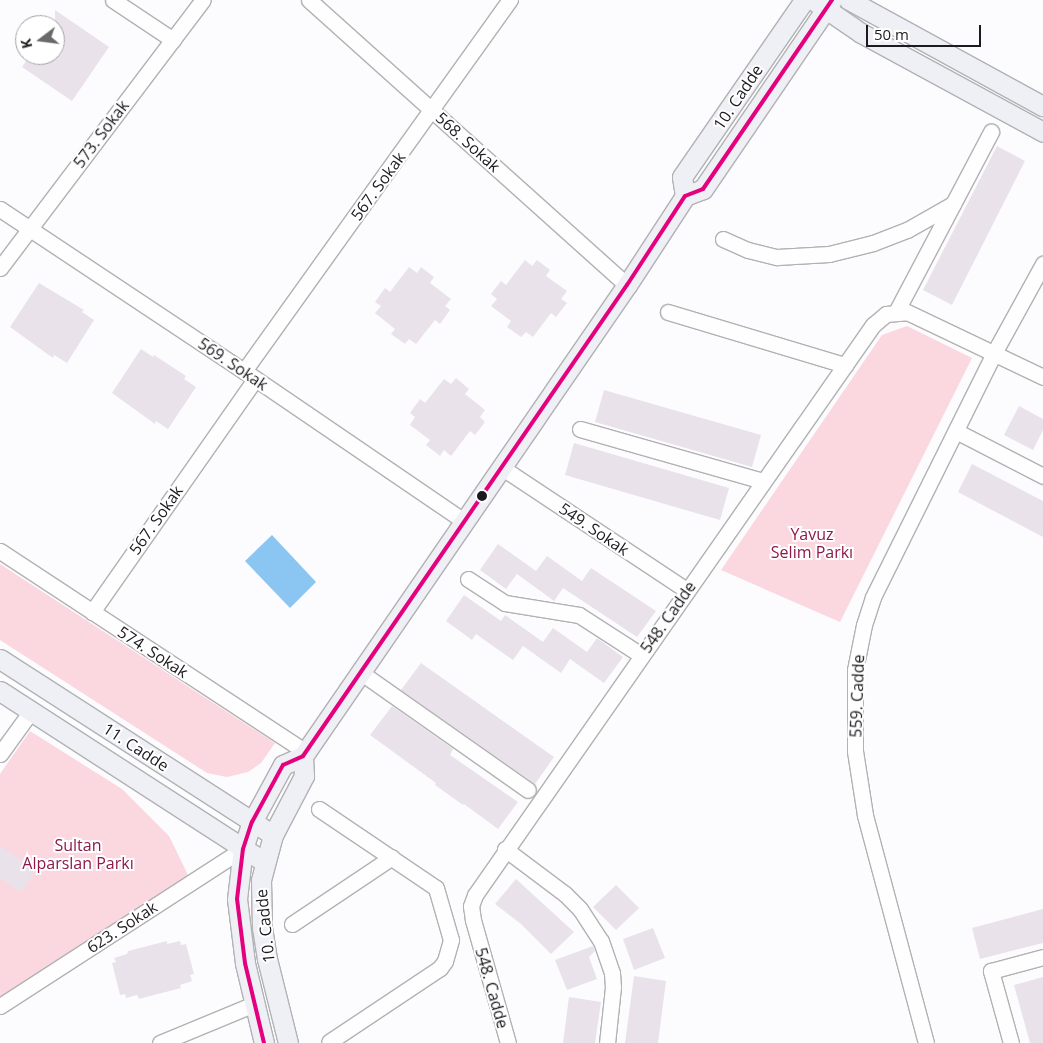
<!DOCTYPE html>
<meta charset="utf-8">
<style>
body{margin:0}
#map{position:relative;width:1043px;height:1043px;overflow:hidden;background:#fcfbfd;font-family:"Open Sans",sans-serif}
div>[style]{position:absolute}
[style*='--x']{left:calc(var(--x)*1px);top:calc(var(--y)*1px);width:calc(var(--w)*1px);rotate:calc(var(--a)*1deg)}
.green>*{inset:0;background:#fbd7e0}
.water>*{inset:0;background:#8bc6f3}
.building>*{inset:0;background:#eae2ea}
.roads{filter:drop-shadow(1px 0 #b2b1b3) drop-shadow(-1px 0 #b2b1b3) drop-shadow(0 1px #b2b1b3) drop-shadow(0 -1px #b2b1b3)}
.minor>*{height:15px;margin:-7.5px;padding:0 7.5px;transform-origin:7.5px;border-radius:7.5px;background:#fffeff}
.major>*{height:19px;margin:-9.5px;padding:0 9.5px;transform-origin:9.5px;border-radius:9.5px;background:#eef0f6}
.bus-1>*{height:4px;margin:-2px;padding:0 2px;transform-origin:2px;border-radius:2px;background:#e5007d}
.dots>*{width:14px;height:14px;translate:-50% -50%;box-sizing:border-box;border:2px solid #fff;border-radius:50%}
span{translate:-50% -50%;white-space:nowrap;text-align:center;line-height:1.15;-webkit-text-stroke:4px #fff;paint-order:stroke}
.street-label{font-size:16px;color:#1c1a1e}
.park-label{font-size:16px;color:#8e1948}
.north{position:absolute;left:15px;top:15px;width:50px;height:50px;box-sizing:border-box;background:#fff;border:1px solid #a4a3a5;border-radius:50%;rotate:255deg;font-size:14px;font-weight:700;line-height:20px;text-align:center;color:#1c1a1e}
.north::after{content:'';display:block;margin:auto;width:18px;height:22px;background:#6a696c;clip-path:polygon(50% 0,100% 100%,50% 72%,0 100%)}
.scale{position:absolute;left:866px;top:25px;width:115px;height:22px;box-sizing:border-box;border:2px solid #1c1a1e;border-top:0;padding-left:6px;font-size:15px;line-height:18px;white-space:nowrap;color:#1c1a1e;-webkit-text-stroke:4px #fff;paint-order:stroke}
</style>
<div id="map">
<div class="green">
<i style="clip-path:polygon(907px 326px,972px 358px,840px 622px,721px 570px,882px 335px)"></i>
<i style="clip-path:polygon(0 564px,275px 743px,261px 763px,248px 772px,227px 777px,207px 773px,0 640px)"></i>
<i style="clip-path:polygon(30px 731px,122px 789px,169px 836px,188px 875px,0 997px,0 774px)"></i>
</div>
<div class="water">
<i style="clip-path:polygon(272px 535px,316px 582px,290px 608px,245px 561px)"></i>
</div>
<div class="building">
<i style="clip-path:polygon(55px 10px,109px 47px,72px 101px,22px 67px,30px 55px,55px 55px)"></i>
<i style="clip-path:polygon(997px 146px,1025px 161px,952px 305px,923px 290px)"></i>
<i style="clip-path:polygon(525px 260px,532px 266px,537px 260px,550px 270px,546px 276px,567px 291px,561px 299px,567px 303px,556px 317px,551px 313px,533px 337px,526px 332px,521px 337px,507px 327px,511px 321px,491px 306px,497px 299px,491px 294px,501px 281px,506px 285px)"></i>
<i style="clip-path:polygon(409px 267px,417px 273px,421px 267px,434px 277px,430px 283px,451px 299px,445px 306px,450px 310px,440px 324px,435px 320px,416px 344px,409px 339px,405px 344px,391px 334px,395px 329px,375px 313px,381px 306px,375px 302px,385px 288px,390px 292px)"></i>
<i style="clip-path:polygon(39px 283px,84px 310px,82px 312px,94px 320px,67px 363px,54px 355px,53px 358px,10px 327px)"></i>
<i style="clip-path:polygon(141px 349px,153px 357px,154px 355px,186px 376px,184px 379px,196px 387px,168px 429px,156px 421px,155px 424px,112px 393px)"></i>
<i style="clip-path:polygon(456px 378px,469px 389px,465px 394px,485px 410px,480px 417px,485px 422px,475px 435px,470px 431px,451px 456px,444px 450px,440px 456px,426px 445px,430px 440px,410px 425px,415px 417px,410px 413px,420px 399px,425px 403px,444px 379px,451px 384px)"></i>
<i style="clip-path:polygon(604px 390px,761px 435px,752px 467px,595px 422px)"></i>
<i style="clip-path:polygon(1019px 406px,1043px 419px,1043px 430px,1033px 450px,1004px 435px)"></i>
<i style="clip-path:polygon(574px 443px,729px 488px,720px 520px,565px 475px)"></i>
<i style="clip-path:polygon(972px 464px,1043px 501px,1043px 537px,958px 492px)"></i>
<i style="clip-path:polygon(498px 544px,536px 571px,547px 556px,582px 581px,591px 568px,656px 611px,637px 637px,563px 588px,554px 601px,517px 574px,506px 589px,480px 570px)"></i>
<i style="clip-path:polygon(464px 595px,501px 621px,505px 615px,543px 642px,553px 628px,587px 652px,597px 638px,623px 657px,604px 683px,570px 659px,561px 673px,523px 646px,513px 660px,476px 634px,472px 640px,446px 621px)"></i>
<i style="clip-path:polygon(421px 663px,554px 757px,535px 784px,401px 690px)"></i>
<i style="clip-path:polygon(392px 706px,453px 749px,450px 755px,518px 802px,498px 829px,464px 804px,463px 805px,435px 785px,436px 783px,370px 735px)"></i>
<i style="clip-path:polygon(0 846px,36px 870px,21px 892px,0 878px)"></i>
<i style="clip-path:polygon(516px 879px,574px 932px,551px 954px,521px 924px,495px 904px)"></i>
<i style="clip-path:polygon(616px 885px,639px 908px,616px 930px,593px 907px)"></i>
<i style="clip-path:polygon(1043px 909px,1043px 943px,980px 959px,972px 928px)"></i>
<i style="clip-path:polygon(653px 928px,665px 958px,634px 970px,623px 939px)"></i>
<i style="clip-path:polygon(167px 941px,167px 944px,180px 941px,181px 945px,186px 944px,194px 974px,190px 975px,192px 981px,180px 985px,181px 988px,139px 999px,137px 995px,126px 998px,125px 994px,120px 995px,112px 963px,116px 962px,114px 958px,127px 954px,128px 951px)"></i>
<i style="clip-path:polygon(593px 946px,595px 951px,589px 957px,597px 979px,567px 990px,555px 960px)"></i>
<i style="clip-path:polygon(634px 976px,666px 981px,658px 1043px,625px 1043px)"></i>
<i style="clip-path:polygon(1043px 977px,1043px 1043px,1030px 1043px,1014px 985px)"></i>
<i style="clip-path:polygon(569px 997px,601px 1002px,595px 1043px,563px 1043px)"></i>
</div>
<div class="roads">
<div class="minor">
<i style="--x:113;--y:0;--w:72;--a:33.7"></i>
<i style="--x:309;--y:0;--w:427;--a:41.9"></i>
<i style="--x:0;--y:209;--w:293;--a:33.6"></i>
<i style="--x:244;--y:371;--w:266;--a:34.3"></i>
<i style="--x:723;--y:239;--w:27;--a:24"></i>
<i style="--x:748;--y:250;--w:30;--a:14"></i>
<i style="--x:777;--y:257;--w:52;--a:-3.3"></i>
<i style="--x:829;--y:254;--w:45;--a:-14"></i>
<i style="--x:873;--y:243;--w:36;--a:-21"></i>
<i style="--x:907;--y:230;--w:53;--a:-29.5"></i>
<i style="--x:0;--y:268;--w:336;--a:-52.9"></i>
<i style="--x:668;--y:312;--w:185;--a:16.7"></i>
<i style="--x:896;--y:312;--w:204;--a:-62.2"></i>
<i style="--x:244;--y:371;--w:457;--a:-54.4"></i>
<i style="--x:580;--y:429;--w:190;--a:15.9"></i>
<i style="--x:956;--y:431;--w:98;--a:27.3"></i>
<i style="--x:501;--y:467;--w:222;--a:33.6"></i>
<i style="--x:0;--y:551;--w:366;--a:33.3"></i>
<i style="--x:468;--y:579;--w:44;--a:33"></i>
<i style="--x:505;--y:603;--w:75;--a:9.2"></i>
<i style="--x:579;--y:615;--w:74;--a:32.8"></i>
<i style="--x:92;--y:612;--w:284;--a:-55"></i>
<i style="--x:360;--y:672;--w:205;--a:35.1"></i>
<i style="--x:0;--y:754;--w:53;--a:-54.2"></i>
<i style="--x:319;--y:809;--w:141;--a:34"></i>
<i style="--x:436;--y:888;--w:54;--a:73.9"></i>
<i style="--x:451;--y:940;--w:22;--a:106"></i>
<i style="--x:445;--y:961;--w:9;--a:126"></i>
<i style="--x:440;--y:968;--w:133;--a:146.3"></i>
<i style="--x:505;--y:849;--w:75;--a:36.9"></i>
<i style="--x:565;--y:894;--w:21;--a:45"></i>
<i style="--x:580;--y:909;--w:38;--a:57"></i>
<i style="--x:601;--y:941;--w:34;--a:71"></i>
<i style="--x:612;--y:973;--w:14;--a:86"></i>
<i style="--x:613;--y:987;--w:56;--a:96.1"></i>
<i style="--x:292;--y:924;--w:120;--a:-33.8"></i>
<i style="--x:0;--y:1006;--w:289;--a:-32.9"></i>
<i style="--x:160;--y:1043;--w:102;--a:-22.5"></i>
<i style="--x:508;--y:1043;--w:128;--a:-105.9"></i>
<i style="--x:473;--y:920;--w:14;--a:-98"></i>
<i style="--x:471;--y:906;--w:12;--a:-70"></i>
<i style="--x:475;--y:895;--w:695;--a:-55.08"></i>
<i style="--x:873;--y:325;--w:17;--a:-40"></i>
<i style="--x:886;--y:314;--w:21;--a:-5"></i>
<i style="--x:907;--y:312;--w:151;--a:25.5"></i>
<i style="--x:926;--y:1043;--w:236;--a:-105"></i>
<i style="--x:865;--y:815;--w:65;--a:-98.9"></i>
<i style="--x:855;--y:751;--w:81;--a:-90"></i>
<i style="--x:855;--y:670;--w:46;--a:-78.7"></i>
<i style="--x:864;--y:625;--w:29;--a:-72"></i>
<i style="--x:873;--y:597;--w:272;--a:-63.6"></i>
<i style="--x:994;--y:353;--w:102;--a:-61.2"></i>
<i style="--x:1011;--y:1043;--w:75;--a:-105.5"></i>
<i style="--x:991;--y:971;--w:54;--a:-15.1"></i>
</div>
<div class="major">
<i style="--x:813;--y:0;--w:58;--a:34.5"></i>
<i style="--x:861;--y:33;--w:207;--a:28.5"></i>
<i style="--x:849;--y:0;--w:221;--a:28.7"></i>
<i style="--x:685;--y:196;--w:19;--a:-99"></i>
<i style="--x:682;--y:177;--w:215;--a:-55.4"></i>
<i style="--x:0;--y:659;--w:325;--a:32.8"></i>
<i style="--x:0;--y:691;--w:315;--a:32.9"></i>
<i style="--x:264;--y:1043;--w:82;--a:-103.4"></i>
<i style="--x:245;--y:963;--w:64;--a:-97.1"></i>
<i style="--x:237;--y:899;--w:50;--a:-83.2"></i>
<i style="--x:243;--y:849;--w:28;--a:-72"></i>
<i style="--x:252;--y:822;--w:65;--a:-61.5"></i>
<i style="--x:283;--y:765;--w:22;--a:-24"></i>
<i style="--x:303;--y:756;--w:572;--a:-55.48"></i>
<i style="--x:627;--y:285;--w:106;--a:-56.9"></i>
<i style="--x:685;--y:196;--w:19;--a:-21"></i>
<i style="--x:703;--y:189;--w:229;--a:-55.7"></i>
<i style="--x:288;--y:1043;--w:87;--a:-104"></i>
<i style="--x:267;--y:959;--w:31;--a:-99"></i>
<i style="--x:262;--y:928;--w:48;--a:-91.2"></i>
<i style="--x:261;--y:880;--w:47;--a:-75.1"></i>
<i style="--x:273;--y:835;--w:67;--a:-62.3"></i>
<i style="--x:304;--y:776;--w:20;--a:-93"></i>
</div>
</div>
<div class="bus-1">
<i style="--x:264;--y:1043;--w:82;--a:-103.4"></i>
<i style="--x:245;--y:963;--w:64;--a:-97.1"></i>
<i style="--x:237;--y:899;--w:50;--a:-83.2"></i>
<i style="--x:243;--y:849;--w:28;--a:-72"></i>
<i style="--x:252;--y:822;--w:65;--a:-61.5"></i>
<i style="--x:283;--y:765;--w:22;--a:-24"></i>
<i style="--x:303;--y:756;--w:572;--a:-55.48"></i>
<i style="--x:627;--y:285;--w:106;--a:-56.9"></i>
<i style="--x:685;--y:196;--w:19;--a:-21"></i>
<i style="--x:703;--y:189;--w:229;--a:-55.7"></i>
</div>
<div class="dots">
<i style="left:482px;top:496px;background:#1c1a1e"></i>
</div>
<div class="street-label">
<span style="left:738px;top:97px;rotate:-56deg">10. Cadde</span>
<span style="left:101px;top:134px;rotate:-53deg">573. Sokak</span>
<span style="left:468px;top:142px;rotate:42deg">568. Sokak</span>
<span style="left:378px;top:186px;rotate:-54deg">567. Sokak</span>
<span style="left:233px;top:364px;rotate:34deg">569. Sokak</span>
<span style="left:156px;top:520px;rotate:-55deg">567. Sokak</span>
<span style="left:594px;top:529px;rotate:34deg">549. Sokak</span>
<span style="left:668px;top:617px;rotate:-55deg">548. Cadde</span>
<span style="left:153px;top:652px;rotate:33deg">574. Sokak</span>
<span style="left:857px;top:696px;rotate:-88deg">559. Cadde</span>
<span style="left:136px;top:747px;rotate:33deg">11. Cadde</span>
<span style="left:265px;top:926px;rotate:-96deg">10. Cadde</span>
<span style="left:122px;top:927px;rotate:-33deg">623. Sokak</span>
<span style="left:492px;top:988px;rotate:74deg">548. Cadde</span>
</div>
<div class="park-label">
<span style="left:812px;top:543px">Yavuz<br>Selim Parkı</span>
<span style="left:78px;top:854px">Sultan<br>Alparslan Parkı</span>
</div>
<div class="north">K</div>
<div class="scale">50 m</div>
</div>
